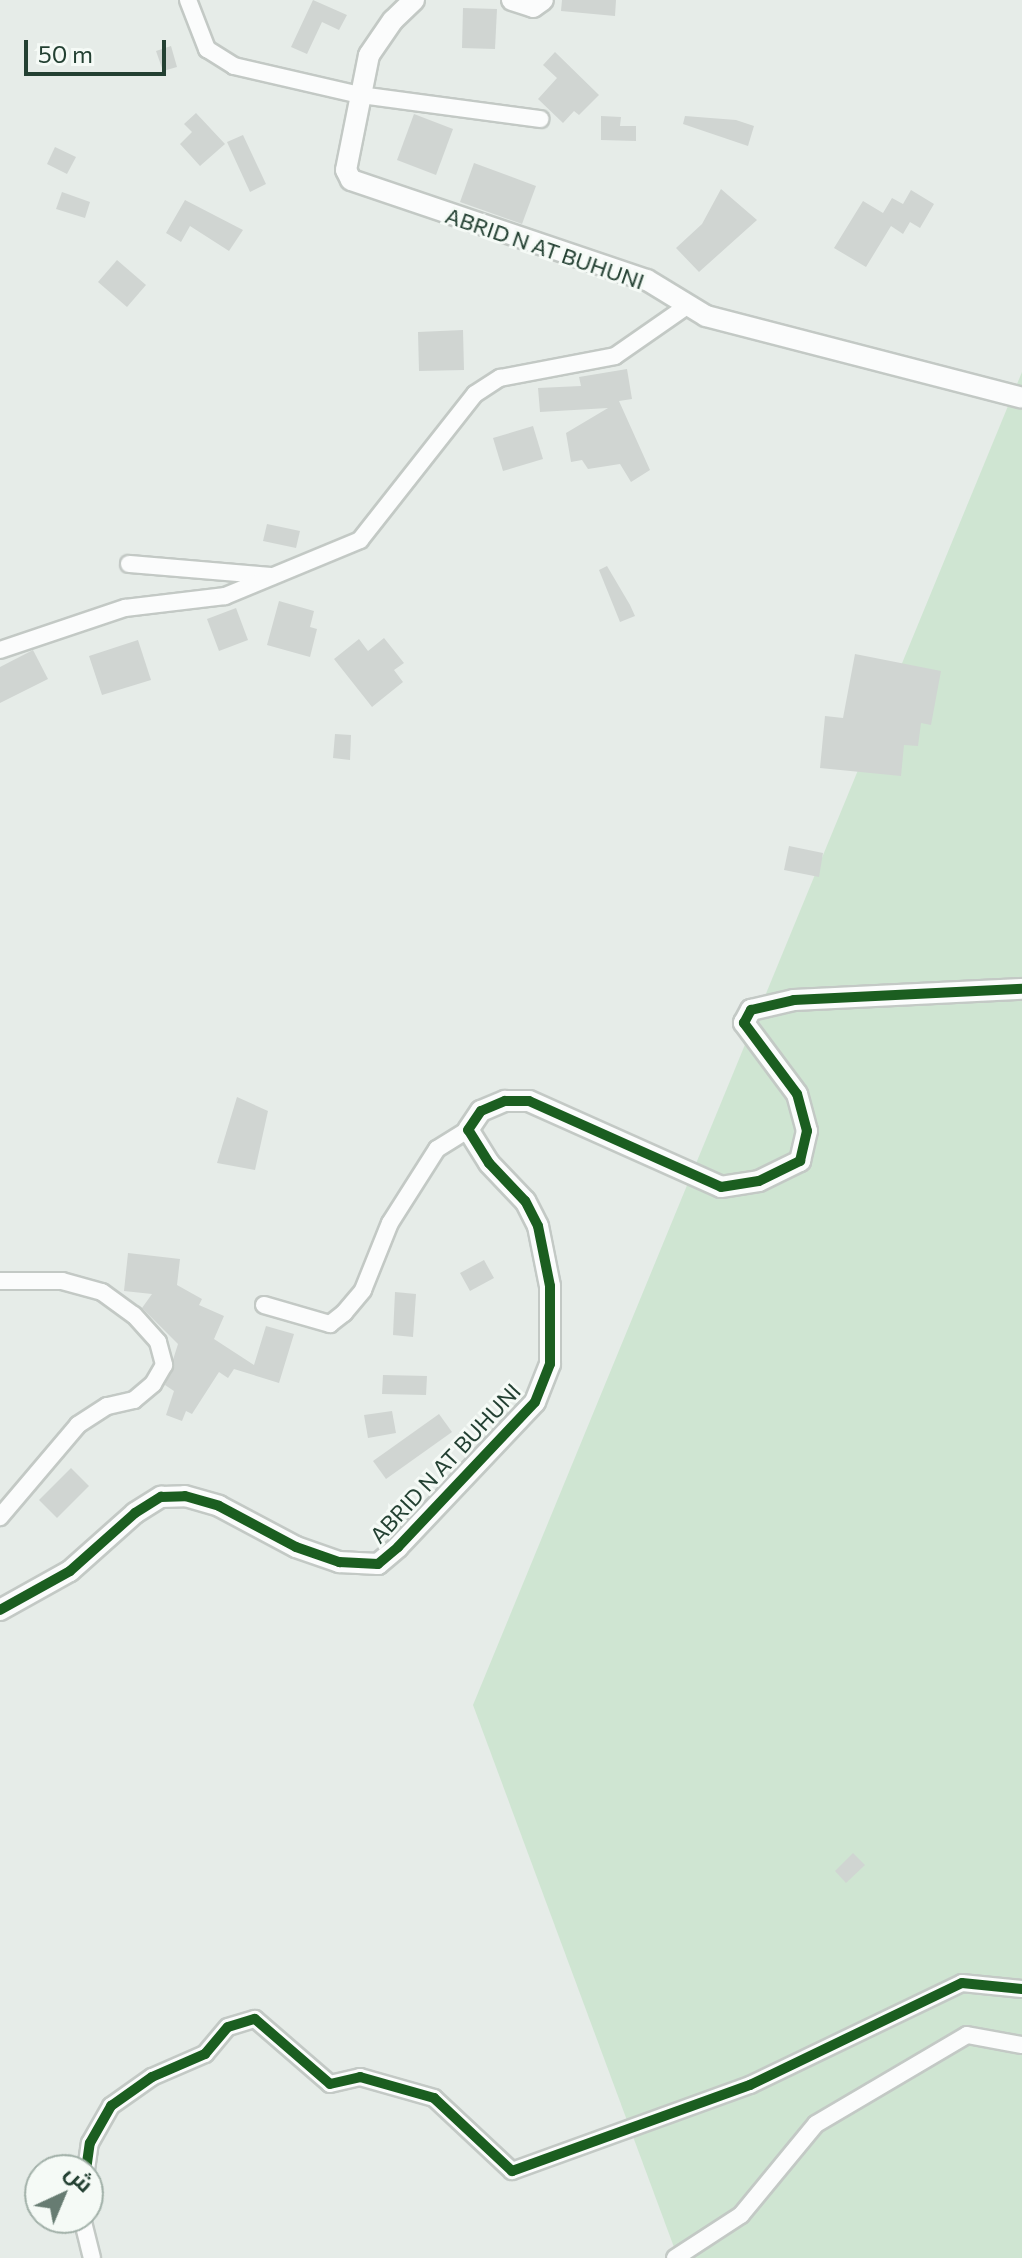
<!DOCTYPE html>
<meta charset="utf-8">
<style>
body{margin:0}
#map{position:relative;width:1022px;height:2258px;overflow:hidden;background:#e6ece8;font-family:Commissioner,Cairo,sans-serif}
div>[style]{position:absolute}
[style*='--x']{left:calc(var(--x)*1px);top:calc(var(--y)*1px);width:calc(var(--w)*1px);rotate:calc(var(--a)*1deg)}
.green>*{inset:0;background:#cfe5d2}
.building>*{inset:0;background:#d0d5d2}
.roads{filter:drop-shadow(2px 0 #c3c9c5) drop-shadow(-2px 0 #c3c9c5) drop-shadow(0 2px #c3c9c5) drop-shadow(0 -2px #c3c9c5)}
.minor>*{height:16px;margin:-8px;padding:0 8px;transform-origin:8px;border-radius:8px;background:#fbfcfc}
.tertiary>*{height:20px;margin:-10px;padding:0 10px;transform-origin:10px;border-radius:10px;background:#fbfcfc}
.cycleway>*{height:10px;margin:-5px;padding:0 5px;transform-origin:5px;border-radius:5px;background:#1b5e20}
span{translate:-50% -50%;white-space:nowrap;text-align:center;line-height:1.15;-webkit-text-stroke:6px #f5faf6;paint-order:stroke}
.street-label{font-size:22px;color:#234032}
.north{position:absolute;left:24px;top:2154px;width:80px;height:80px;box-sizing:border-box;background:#f5faf6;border:2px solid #a1b0a8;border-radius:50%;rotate:44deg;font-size:22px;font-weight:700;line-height:32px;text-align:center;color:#234032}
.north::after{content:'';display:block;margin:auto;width:28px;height:36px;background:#677c72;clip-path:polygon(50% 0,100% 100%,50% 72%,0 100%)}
.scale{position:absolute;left:24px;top:40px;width:142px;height:36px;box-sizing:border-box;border:4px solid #234032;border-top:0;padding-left:10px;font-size:24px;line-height:28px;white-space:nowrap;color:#234032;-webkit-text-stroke:6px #f5faf6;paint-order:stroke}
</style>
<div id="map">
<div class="green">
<i style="clip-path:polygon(1022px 372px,1022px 2258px,678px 2258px,473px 1705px)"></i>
</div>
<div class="building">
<i style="clip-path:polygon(313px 0,347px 15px,339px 30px,322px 22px,307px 54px,291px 47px)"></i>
<i style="clip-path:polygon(562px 0,616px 0,615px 16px,561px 11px)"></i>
<i style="clip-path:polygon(463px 8px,497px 9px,495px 49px,462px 48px)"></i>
<i style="clip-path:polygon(171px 46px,177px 67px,163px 71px,156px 51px)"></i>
<i style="clip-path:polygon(555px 52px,599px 95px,579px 115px,574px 111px,563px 123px,538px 99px,557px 78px,543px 65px)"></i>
<i style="clip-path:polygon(196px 113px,225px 144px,200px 166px,180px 144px,192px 132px,184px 124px)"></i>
<i style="clip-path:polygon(414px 114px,453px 129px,436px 175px,397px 160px)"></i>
<i style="clip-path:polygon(601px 116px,621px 117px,620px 126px,636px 126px,636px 141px,601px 140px)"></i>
<i style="clip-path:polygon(685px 116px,736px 120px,754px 126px,748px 146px,683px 124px)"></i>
<i style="clip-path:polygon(243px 135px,266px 184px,250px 192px,227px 142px)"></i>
<i style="clip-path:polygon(55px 147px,76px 157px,67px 174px,47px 164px)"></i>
<i style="clip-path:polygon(474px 163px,536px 186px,522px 224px,460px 202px)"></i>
<i style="clip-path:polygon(721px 189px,757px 220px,699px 272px,676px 248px,702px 224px)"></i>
<i style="clip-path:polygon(911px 190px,934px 204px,920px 228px,910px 222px,903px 234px,891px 226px,866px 267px,834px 248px,863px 201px,883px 213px,892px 198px,903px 204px)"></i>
<i style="clip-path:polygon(62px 192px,90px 202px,85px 218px,56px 209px)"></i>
<i style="clip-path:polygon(185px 200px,243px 230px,229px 251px,190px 226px,181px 242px,166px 233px)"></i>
<i style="clip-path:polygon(117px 260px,146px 285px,127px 307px,98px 282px)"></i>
<i style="clip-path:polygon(463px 330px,464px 370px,419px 371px,418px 332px)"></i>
<i style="clip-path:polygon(627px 369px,632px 399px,619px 401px,650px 470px,631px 482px,620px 464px,588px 469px,582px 460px,571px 462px,566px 433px,608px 408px,540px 412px,538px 388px,581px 386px,579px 377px)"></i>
<i style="clip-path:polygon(533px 426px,543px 459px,503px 471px,493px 438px)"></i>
<i style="clip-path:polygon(267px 524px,300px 531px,296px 548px,263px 541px)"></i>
<i style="clip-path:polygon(607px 566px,630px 605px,635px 616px,620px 622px,599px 570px)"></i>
<i style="clip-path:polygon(279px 601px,314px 611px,310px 627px,317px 629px,310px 657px,267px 645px)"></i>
<i style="clip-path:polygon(236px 608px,248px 640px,219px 651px,207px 619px)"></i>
<i style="clip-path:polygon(384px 638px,404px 663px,394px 670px,403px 682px,372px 707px,334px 659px,359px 639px,368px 651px)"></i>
<i style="clip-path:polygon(138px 640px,151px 680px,102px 695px,89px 656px)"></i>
<i style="clip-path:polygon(33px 650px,48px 679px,0 703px,0 667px)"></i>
<i style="clip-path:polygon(855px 654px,941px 671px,931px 725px,921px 723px,918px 746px,904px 745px,901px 776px,820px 768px,825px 716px,843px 718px)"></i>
<i style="clip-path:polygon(335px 734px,351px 735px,350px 760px,333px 758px)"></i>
<i style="clip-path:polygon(789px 846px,823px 853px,819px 877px,784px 870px)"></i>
<i style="clip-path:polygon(237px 1097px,268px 1111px,255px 1170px,217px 1163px)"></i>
<i style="clip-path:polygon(128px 1253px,180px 1259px,177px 1285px,202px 1299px,199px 1305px,224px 1316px,214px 1339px,254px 1365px,266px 1326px,294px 1334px,279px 1383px,234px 1369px,228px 1378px,219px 1372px,192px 1414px,186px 1411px,182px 1421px,166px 1415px,174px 1391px,165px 1385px,178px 1344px,142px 1308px,152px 1294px,124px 1291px)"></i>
<i style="clip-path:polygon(484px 1260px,494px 1278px,470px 1291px,460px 1273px)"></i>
<i style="clip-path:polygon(395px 1292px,416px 1294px,413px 1337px,393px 1335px)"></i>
<i style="clip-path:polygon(383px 1375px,427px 1376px,426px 1395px,382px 1394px)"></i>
<i style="clip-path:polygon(392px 1411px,396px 1433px,368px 1438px,364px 1415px)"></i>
<i style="clip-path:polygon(439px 1414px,452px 1432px,386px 1479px,373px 1461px)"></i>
<i style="clip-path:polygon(71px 1468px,89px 1486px,57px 1518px,39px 1500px)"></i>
<i style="clip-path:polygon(853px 1853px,865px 1865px,846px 1883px,835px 1871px)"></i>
</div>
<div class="roads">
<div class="minor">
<i style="--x:188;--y:0;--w:53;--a:68.8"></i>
<i style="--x:207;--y:49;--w:32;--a:32"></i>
<i style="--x:234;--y:66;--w:129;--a:13"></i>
<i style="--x:360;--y:95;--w:182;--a:7.6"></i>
<i style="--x:129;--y:564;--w:143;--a:4.8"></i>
<i style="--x:0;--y:650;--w:132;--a:-18.6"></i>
<i style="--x:125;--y:608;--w:101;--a:-6.8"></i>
<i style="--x:225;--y:596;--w:146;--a:-22.5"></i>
<i style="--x:360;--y:540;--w:186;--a:-51.8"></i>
<i style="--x:475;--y:394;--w:30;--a:-33"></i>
<i style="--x:500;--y:378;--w:117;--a:-10.8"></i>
<i style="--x:615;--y:356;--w:88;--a:-34.8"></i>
<i style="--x:0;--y:1281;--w:62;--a:0"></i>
<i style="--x:62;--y:1281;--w:41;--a:15.4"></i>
<i style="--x:102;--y:1292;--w:39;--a:36"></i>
<i style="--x:134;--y:1315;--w:36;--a:48"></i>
<i style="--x:158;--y:1342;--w:24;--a:75"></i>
<i style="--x:164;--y:1365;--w:22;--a:120"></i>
<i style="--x:153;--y:1384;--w:25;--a:140"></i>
<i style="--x:134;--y:1400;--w:28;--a:167"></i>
<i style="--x:107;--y:1406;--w:35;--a:147"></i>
<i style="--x:78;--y:1425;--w:121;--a:130.3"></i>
<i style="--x:264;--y:1305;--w:69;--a:16.1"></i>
<i style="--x:330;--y:1324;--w:18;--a:-38"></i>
<i style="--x:344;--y:1313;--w:30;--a:-50"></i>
<i style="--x:363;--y:1290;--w:72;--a:-68.1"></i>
<i style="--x:390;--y:1223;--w:88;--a:-57.6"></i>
<i style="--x:437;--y:1149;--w:36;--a:-32"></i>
<i style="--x:86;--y:2170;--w:27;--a:-82"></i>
<i style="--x:90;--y:2143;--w:43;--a:-60.4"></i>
<i style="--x:111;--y:2106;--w:50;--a:-35.3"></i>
<i style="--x:152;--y:2077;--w:58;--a:-23.5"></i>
<i style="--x:205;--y:2054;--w:35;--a:-50"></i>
<i style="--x:228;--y:2027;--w:28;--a:-17"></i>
<i style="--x:255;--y:2019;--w:99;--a:40.9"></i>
<i style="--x:330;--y:2084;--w:31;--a:-13"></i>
<i style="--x:360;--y:2077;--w:77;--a:15.8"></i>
<i style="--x:434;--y:2098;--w:107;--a:43.1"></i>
<i style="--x:512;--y:2171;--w:253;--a:-19.9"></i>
<i style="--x:750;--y:2085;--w:235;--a:-25.7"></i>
<i style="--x:962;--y:1983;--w:60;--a:5.7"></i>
<i style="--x:82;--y:2218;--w:41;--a:76"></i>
<i style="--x:675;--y:2258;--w:79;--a:-33.1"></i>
<i style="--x:741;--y:2215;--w:118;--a:-50.5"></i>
<i style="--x:816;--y:2124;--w:175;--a:-30.5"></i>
<i style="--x:967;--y:2035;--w:56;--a:10.3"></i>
</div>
<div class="tertiary">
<i style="--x:414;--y:0;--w:29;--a:136"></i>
<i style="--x:393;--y:20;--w:42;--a:124.4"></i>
<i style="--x:369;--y:55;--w:117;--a:101.3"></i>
<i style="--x:346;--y:170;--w:11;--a:63"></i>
<i style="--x:351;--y:180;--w:312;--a:18.7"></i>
<i style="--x:647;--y:280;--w:69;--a:31.4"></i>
<i style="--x:706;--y:316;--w:326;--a:14.5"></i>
<i style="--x:512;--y:0;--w:22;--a:18"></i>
<i style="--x:533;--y:7;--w:12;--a:-35"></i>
<i style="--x:0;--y:1610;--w:80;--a:-29.1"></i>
<i style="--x:70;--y:1571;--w:87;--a:-41.7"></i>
<i style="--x:135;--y:1513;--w:31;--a:-32"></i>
<i style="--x:161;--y:1497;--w:24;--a:-2"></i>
<i style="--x:185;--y:1496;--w:35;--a:16"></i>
<i style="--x:219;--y:1506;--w:87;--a:28"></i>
<i style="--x:296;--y:1547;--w:46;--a:19.2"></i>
<i style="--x:339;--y:1562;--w:39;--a:3"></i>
<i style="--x:378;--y:1564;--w:26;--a:-40"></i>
<i style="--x:398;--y:1547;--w:199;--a:-46.6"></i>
<i style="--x:535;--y:1402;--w:41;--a:-68.5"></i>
<i style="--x:550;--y:1364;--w:78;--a:-90"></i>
<i style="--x:550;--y:1286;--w:61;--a:-101.3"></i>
<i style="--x:538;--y:1226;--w:28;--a:-117"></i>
<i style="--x:525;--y:1201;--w:52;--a:-133.5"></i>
<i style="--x:489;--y:1163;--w:39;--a:-122"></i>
<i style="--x:468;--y:1130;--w:23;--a:-56"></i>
<i style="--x:481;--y:1111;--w:26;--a:-23"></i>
<i style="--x:505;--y:1101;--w:24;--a:0"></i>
<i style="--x:529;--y:1101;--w:210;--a:24.1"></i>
<i style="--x:721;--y:1187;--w:38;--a:-9"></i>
<i style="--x:759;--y:1181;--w:46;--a:-26"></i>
<i style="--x:800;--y:1161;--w:31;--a:-77"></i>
<i style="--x:807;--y:1131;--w:38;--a:-105"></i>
<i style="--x:797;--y:1094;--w:89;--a:-126.7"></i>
<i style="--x:744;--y:1023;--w:15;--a:-62"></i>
<i style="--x:751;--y:1010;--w:44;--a:-13.1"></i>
<i style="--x:794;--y:1000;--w:228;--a:-2.8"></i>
</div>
</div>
<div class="cycleway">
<i style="--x:0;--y:1610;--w:80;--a:-29.1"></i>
<i style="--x:70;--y:1571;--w:87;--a:-41.7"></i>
<i style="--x:135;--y:1513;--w:31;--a:-32"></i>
<i style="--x:161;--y:1497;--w:24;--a:-2"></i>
<i style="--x:185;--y:1496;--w:35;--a:16"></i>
<i style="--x:219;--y:1506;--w:87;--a:28"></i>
<i style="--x:296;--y:1547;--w:46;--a:19.2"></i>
<i style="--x:339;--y:1562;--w:39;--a:3"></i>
<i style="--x:378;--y:1564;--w:26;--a:-40"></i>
<i style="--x:398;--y:1547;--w:199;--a:-46.6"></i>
<i style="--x:535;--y:1402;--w:41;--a:-68.5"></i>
<i style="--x:550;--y:1364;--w:78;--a:-90"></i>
<i style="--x:550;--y:1286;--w:61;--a:-101.3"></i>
<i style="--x:538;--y:1226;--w:28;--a:-117"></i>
<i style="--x:525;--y:1201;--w:52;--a:-133.5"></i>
<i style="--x:489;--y:1163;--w:39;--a:-122"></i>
<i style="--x:468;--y:1130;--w:23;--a:-56"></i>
<i style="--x:481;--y:1111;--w:26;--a:-23"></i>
<i style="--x:505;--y:1101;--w:24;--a:0"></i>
<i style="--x:529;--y:1101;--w:210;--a:24.1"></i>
<i style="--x:721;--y:1187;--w:38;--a:-9"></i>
<i style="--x:759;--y:1181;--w:46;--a:-26"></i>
<i style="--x:800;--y:1161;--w:31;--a:-77"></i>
<i style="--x:807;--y:1131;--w:38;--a:-105"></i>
<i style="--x:797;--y:1094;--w:89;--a:-126.7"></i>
<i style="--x:744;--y:1023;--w:15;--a:-62"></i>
<i style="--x:751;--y:1010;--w:44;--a:-13.1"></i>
<i style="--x:794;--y:1000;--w:228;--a:-2.8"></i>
<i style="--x:86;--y:2170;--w:27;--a:-82"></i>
<i style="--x:90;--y:2143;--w:43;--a:-60.4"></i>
<i style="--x:111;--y:2106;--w:50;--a:-35.3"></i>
<i style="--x:152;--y:2077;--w:58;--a:-23.5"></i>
<i style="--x:205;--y:2054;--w:35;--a:-50"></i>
<i style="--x:228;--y:2027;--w:28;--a:-17"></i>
<i style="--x:255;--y:2019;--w:99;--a:40.9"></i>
<i style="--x:330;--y:2084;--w:31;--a:-13"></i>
<i style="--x:360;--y:2077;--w:77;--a:15.8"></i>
<i style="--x:434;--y:2098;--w:107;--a:43.1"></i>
<i style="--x:512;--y:2171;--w:253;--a:-19.9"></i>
<i style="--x:750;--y:2085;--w:235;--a:-25.7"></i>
<i style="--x:962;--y:1983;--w:60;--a:5.7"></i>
</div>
<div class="street-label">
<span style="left:545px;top:248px;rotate:19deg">ABRID N AT BUHUNI</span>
<span style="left:445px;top:1463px;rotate:-47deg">ABRID N AT BUHUNI</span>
</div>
<div class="north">ش</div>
<div class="scale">50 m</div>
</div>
